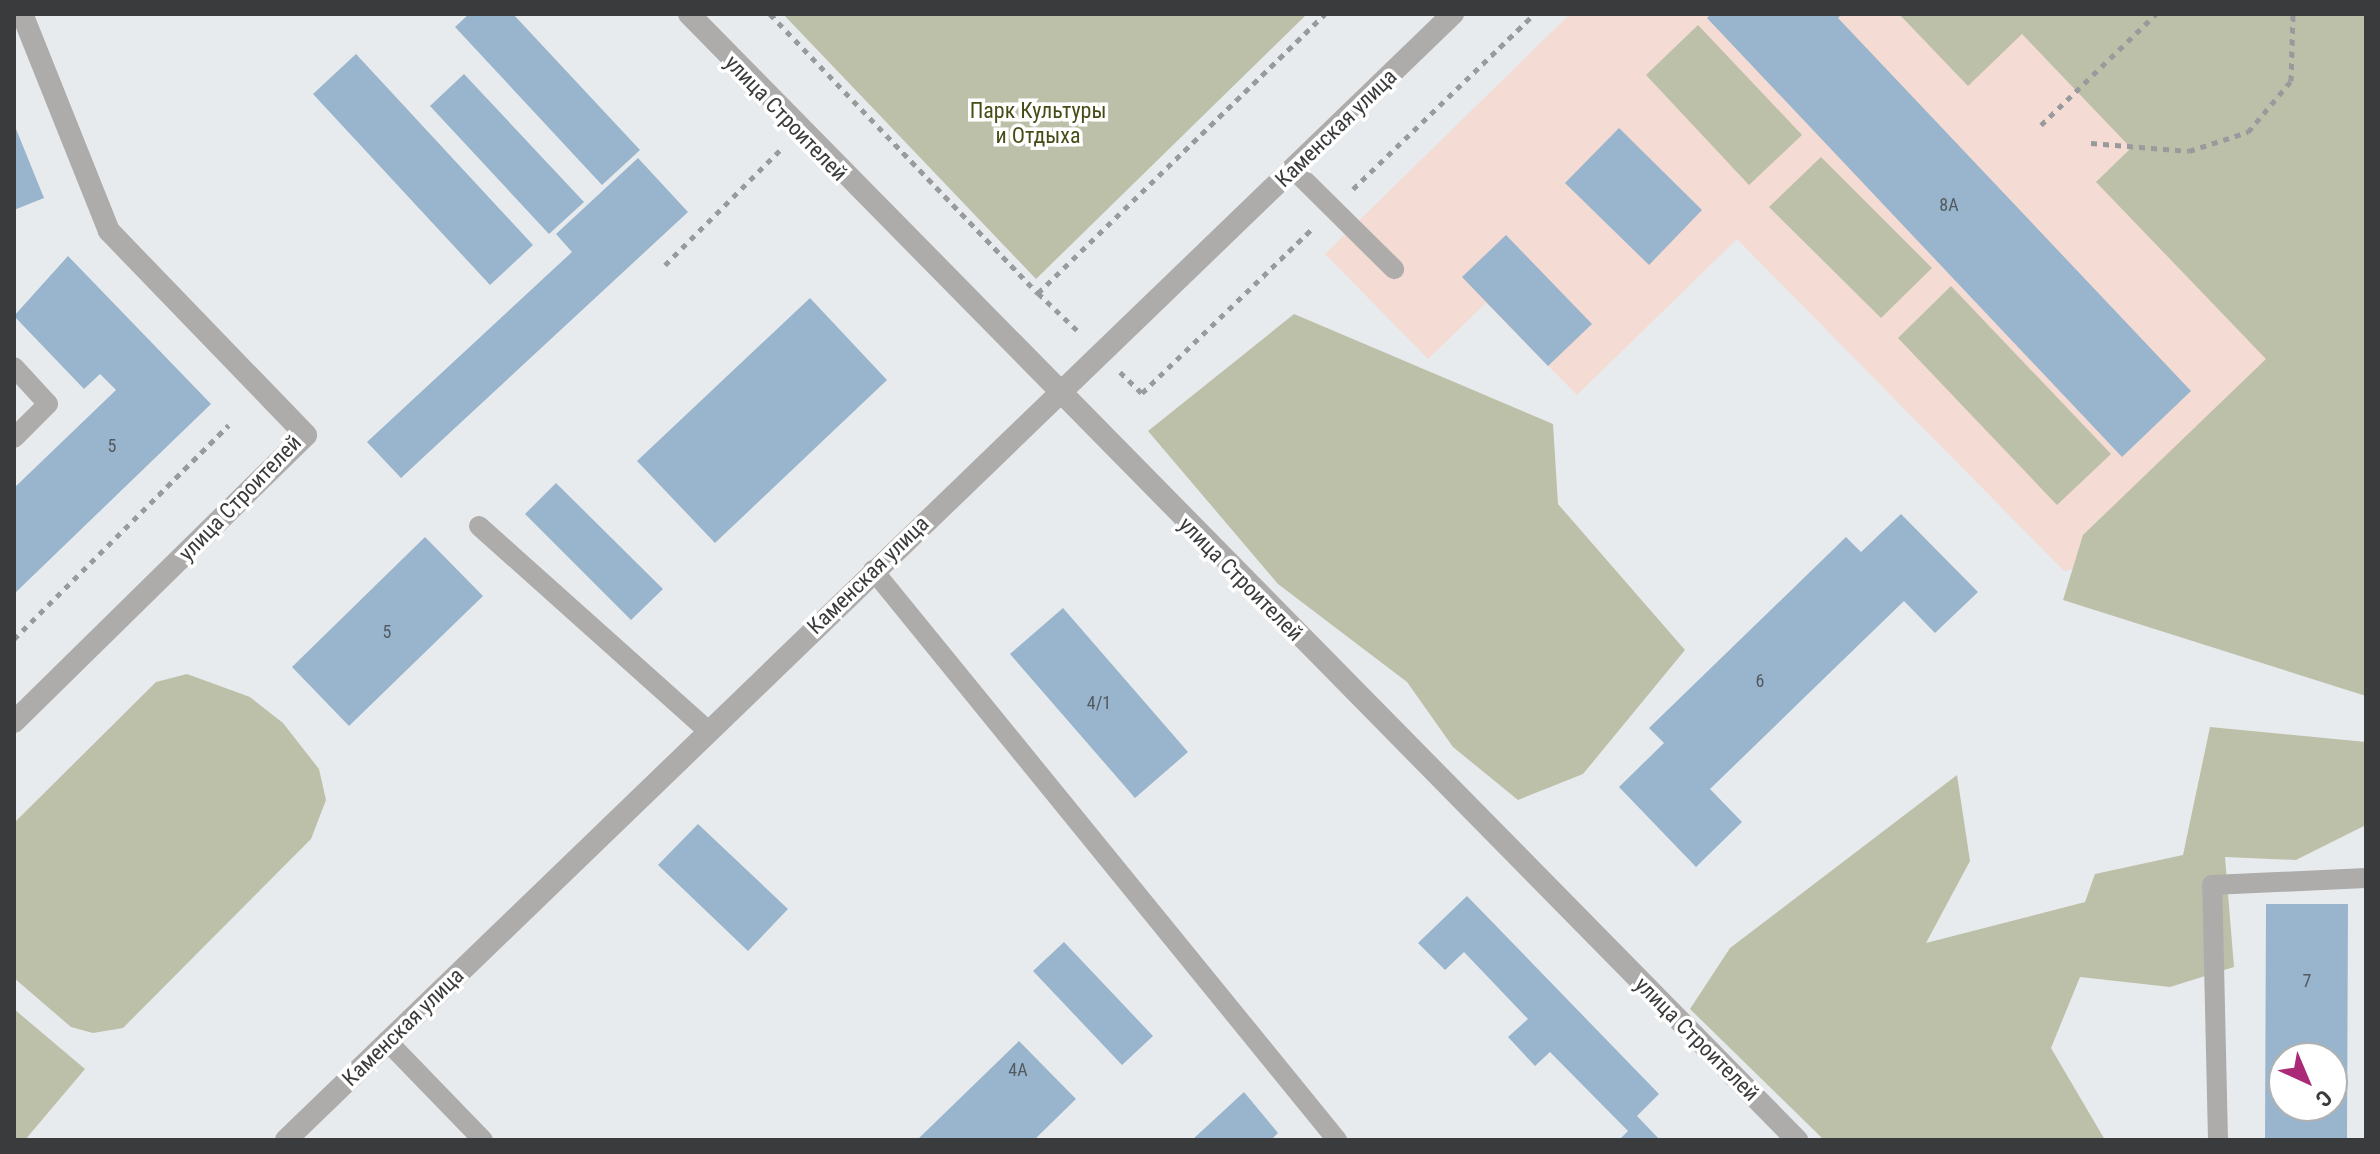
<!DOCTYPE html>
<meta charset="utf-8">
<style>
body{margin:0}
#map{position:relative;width:2380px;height:1154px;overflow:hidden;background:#e8ebed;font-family:"Roboto Condensed",sans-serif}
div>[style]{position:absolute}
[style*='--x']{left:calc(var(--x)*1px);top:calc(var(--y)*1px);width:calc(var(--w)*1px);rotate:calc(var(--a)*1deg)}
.medical>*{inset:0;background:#f4dbd3}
.green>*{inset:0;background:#bcc0a9}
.building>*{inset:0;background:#99b5cd}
.path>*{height:5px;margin-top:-2.5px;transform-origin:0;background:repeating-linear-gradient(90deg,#989a9c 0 6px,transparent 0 12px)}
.service>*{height:20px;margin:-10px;padding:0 10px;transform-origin:10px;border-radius:10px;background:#adacab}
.minor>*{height:22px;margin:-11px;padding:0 11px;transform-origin:11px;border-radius:11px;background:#adacab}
span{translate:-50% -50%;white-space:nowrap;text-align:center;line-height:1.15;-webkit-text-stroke:7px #fff;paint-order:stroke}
.number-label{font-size:18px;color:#525a60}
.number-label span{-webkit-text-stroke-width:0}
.park-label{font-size:22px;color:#484c16}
.street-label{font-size:22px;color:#3a3b3c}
.frame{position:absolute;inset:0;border:16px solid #3a3b3c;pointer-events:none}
.north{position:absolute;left:2268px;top:1042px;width:80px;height:80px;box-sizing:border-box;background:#fff;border:2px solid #b0b1b1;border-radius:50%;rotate:136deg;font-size:22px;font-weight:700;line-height:32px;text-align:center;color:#3a3b3c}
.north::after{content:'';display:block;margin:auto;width:28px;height:36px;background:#aa2a77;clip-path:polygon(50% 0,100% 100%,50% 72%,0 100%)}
</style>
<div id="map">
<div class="medical">
<i style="clip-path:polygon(1570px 14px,2366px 14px,2366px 513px,2064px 571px,1737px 239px,1577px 395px,1486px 303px,1428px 359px,1325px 254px)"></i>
</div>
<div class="green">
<i style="clip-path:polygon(783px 14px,1307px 14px,1036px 279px)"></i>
<i style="clip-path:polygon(1899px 14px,2366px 14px,2366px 696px,2063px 600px,2083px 535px,2266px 359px,2096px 182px,2131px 148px,2022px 34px,1968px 86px)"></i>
<i style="clip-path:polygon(1698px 25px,1802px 135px,1749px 185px,1646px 75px)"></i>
<i style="clip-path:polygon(1821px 157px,1932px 268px,1881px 318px,1769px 207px)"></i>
<i style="clip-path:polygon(1951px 286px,2111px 454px,2057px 505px,1898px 338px)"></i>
<i style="clip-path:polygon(1294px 314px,1553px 424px,1558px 504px,1685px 650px,1583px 774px,1518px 800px,1453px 747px,1407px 682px,1278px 584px,1148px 431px)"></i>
<i style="clip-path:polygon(187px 674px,250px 697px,283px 723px,319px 769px,326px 800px,311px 839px,123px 1028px,93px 1033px,71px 1027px,14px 978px,14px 823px,156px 682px)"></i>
<i style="clip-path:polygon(2210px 727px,2366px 742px,2366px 825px,2296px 860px,2225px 857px,2234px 967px,2170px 987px,2080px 977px,2051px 1048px,2105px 1140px,1824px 1140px,1690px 1009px,1730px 948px,1957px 775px,1970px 861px,1926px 943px,2085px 902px,2095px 874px,2183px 855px)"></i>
<i style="clip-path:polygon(14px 1009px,85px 1069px,25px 1140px,14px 1140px)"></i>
</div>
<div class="building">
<i style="clip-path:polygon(469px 14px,513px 14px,640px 150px,602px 185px,455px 27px)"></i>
<i style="clip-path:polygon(1711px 14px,1842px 14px,1838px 18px,2191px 391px,2122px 457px,1707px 18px)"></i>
<i style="clip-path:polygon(356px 54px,533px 245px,490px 285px,313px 94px)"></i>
<i style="clip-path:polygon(464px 74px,584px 202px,549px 234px,430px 106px)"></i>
<i style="clip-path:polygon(14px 124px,44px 198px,14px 210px)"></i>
<i style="clip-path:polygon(1619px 128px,1702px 210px,1649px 265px,1565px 183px)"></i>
<i style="clip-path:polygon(638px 158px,688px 212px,401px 478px,367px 442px,572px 252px,556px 234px)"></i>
<i style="clip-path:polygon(1506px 235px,1592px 324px,1548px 366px,1462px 277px)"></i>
<i style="clip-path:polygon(68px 256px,211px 404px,14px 594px,14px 488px,116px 390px,100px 374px,84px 389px,14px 316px)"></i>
<i style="clip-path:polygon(810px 298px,887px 380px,715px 543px,637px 461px)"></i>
<i style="clip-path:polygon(556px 483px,663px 589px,631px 620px,525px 514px)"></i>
<i style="clip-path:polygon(1901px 514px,1978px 592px,1935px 633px,1904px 601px,1710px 789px,1742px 822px,1696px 867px,1619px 787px,1664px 743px,1649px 728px,1846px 537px,1861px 552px)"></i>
<i style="clip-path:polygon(425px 537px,483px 596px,349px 726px,292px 667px)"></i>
<i style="clip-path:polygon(1063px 608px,1188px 752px,1135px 798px,1010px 654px)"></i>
<i style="clip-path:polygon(698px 824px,788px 909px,748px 951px,658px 865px)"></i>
<i style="clip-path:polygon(1467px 896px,1659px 1094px,1637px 1116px,1660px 1140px,1619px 1140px,1628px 1131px,1550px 1052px,1535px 1066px,1508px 1037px,1528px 1019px,1464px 952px,1445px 970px,1418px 943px)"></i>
<i style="clip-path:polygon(evenodd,2266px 904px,2348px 904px,2347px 1140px,2265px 1140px,2266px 904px,2284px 1058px,2332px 1058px,2332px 1106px,2284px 1106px,2284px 1058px)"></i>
<i style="clip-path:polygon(1064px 942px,1153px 1036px,1122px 1065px,1033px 971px)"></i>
<i style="clip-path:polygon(1019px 1041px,1076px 1099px,1034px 1140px,917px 1140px)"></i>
<i style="clip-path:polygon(1244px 1092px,1278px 1133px,1271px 1140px,1192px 1140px)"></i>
</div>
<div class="path">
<i style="--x:770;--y:14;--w:387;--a:46.2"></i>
<i style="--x:1038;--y:293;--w:400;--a:-44.2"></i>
<i style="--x:2041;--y:125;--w:160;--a:-44"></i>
<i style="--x:2091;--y:143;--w:98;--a:4.7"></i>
<i style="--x:2189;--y:151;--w:62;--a:-17.9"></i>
<i style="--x:2248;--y:132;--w:67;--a:-49.9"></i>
<i style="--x:2291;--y:81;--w:67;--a:-88.3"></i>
<i style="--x:1353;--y:189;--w:252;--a:-44"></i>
<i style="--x:665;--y:265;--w:167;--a:-45"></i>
<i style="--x:1038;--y:293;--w:59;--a:43.6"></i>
<i style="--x:1120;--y:372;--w:30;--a:44"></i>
<i style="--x:1142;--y:393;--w:239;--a:-44"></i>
<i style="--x:14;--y:639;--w:303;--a:-44.9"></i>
</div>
<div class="service">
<i style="--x:1294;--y:170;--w:141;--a:44.7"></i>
<i style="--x:14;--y:367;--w:50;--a:47.4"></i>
<i style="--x:48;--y:404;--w:48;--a:135"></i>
<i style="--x:479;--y:526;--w:306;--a:41.8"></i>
<i style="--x:873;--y:570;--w:735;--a:50.85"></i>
<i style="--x:387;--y:1041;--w:138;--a:45.9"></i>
<i style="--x:2218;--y:1140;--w:255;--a:-91.3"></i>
<i style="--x:2212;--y:885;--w:154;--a:-2.6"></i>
</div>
<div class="minor">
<i style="--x:689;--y:14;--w:1580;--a:45.46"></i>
<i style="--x:14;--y:722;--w:409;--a:-44.5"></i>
<i style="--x:306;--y:435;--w:284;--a:-134"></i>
<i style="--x:109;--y:231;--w:234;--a:-111.8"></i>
<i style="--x:286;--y:1140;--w:1622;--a:-43.98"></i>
</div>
<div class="number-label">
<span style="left:1949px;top:205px">8А</span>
<span style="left:112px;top:446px">5</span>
<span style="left:387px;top:632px">5</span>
<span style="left:1760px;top:681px">6</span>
<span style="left:1099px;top:703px">4/1</span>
<span style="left:2307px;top:981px">7</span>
<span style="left:1018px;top:1070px">4А</span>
</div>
<div class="park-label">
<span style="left:1038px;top:123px">Парк Культуры<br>и Отдыха</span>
</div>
<div class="street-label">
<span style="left:786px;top:118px;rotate:46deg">улица Строителей</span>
<span style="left:1336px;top:128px;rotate:-44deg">Каменская улица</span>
<span style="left:240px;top:498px;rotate:-46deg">улица Строителей</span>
<span style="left:868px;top:575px;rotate:-44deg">Каменская улица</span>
<span style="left:1241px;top:579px;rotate:45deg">улица Строителей</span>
<span style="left:403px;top:1027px;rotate:-44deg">Каменская улица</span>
<span style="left:1697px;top:1039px;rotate:45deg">улица Строителей</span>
</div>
<div class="frame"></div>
<div class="north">С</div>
</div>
